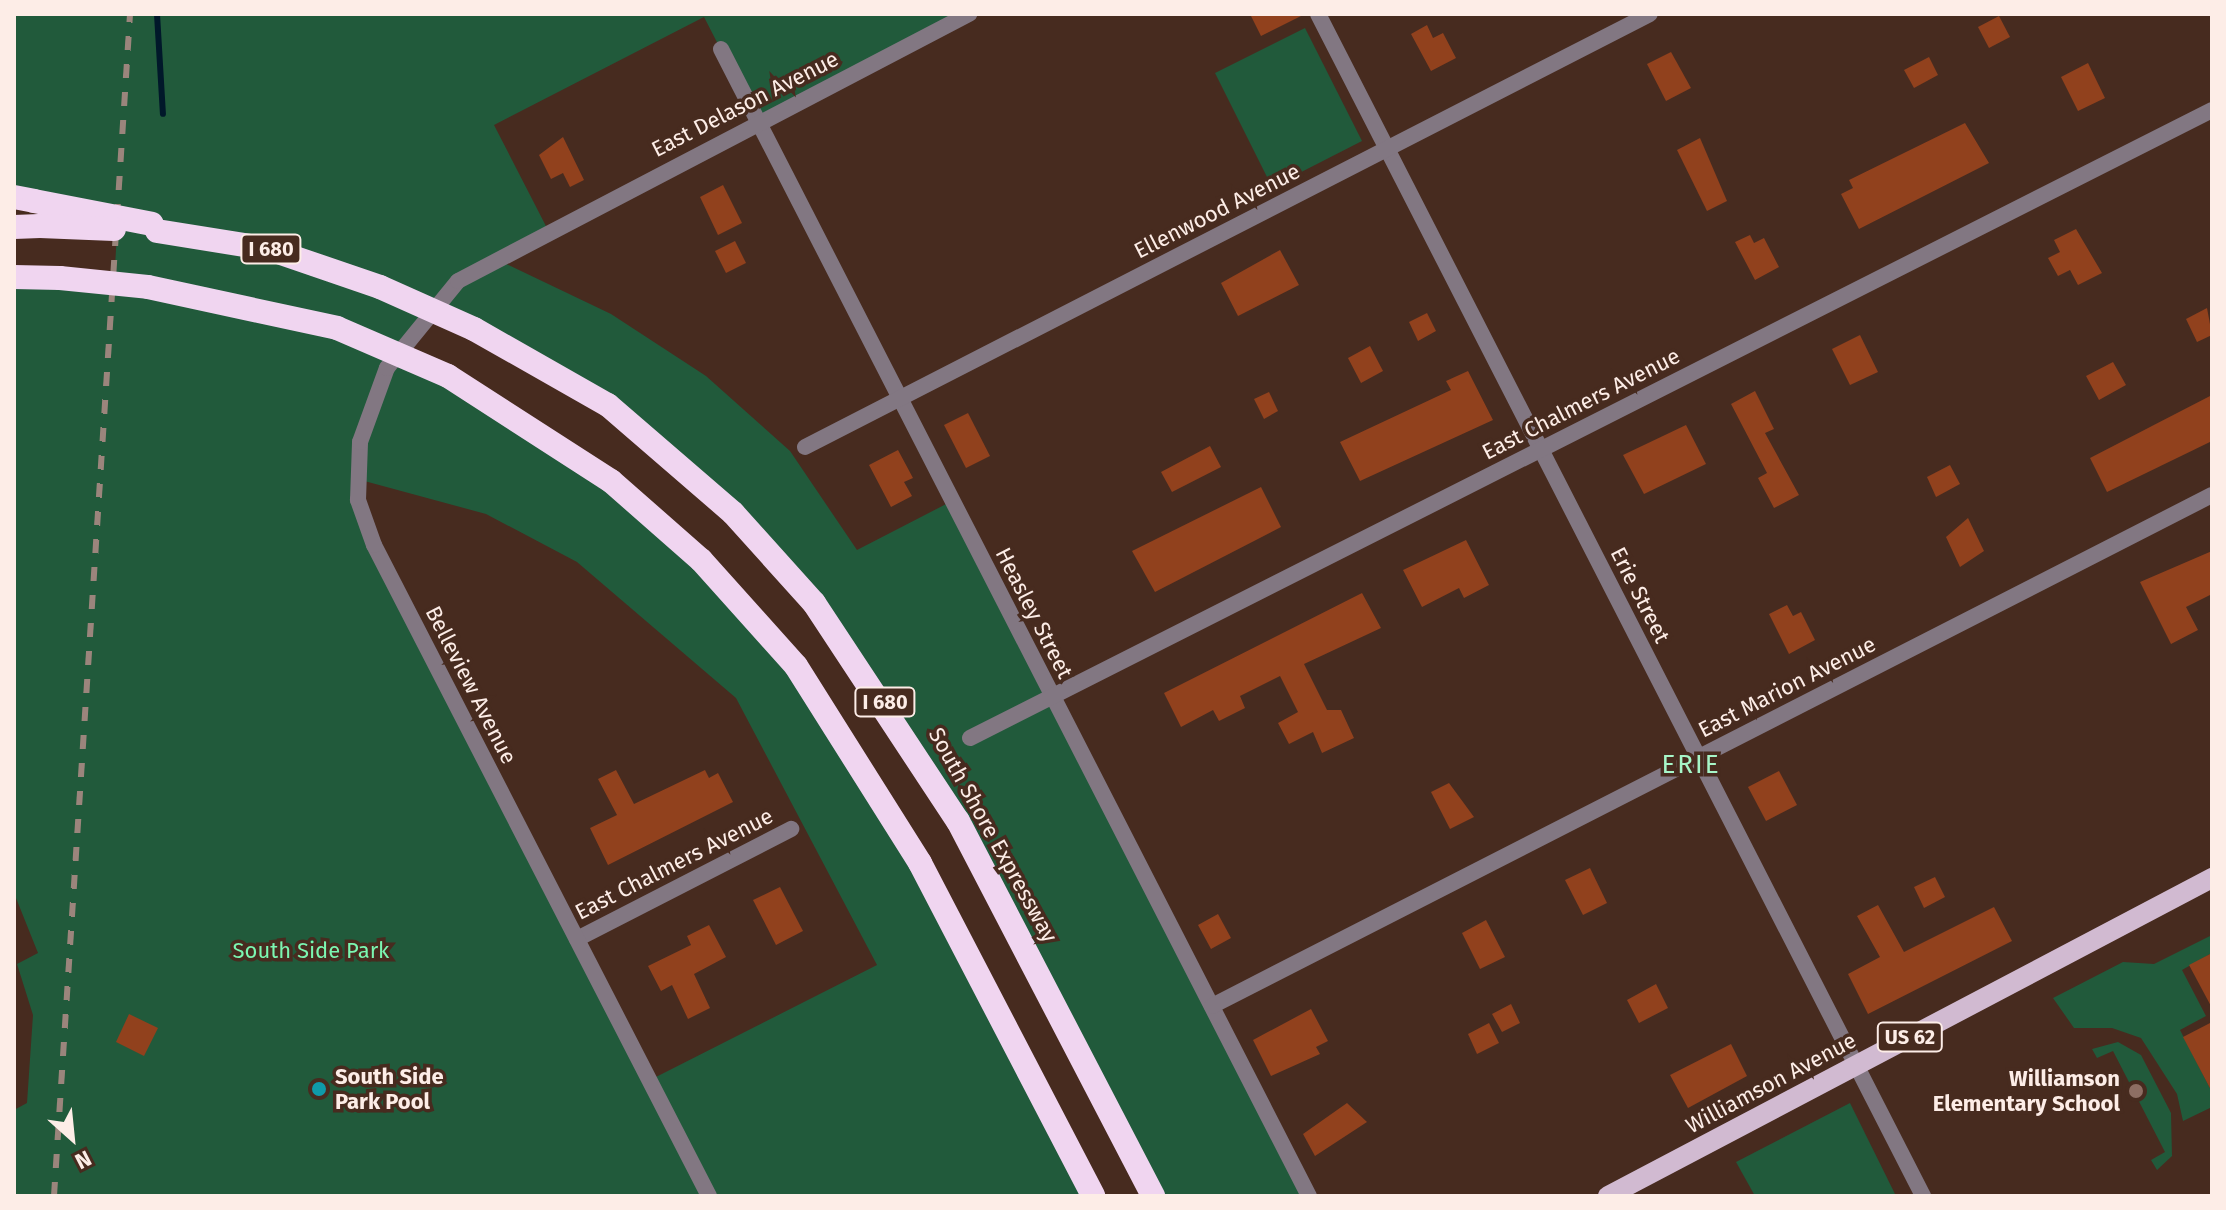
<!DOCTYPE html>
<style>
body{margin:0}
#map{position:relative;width:2226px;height:1210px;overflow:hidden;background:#472b1f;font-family:"Fira Sans",sans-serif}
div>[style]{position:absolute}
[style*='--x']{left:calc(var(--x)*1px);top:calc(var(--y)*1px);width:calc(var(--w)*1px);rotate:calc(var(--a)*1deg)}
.green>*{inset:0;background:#215a3b}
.stream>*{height:6px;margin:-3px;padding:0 3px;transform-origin:3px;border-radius:3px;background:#01182a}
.building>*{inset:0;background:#91411d}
.street>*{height:16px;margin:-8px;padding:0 8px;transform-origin:8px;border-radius:8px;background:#827782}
.primary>*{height:20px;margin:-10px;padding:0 10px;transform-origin:10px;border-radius:10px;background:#d1bad1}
.highway>*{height:24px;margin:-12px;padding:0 12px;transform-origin:12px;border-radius:12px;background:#f0d5f0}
.rail>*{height:6px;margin-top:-3px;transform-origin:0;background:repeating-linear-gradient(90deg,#9b857c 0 14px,transparent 0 28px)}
.highway-bridge>*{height:24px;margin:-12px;padding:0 12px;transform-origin:12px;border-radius:12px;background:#f0d5f0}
.dots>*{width:22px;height:22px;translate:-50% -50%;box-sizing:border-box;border:4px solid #472b1f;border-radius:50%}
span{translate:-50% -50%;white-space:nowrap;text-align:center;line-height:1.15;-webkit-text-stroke:7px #472b1f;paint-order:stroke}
.shield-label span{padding:2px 6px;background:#472b1f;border:2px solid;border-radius:6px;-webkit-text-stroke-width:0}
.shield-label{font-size:20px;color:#fdede7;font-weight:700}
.street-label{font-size:22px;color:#fdede7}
.park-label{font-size:22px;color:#7bf6b1}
.poi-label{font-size:22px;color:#fdede7;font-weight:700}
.left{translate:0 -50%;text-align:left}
.right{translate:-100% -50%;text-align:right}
.quarter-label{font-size:26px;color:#a7f6c8;letter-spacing:2px}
.frame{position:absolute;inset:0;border:16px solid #fdede7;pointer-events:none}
.north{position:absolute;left:32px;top:1098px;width:80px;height:80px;-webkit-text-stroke:6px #472b1f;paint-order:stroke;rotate:153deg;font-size:22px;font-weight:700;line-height:32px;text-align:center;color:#fdede7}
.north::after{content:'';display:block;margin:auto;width:28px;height:36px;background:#fdede7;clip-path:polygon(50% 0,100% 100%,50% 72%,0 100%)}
</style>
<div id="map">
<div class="green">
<i style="clip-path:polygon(evenodd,14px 14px,969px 14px,758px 122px,704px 17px,494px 125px,548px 230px,494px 258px,611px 314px,706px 376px,790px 451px,857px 550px,952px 501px,1309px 1196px,1153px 1196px,1033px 960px,814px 603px,608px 405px,430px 309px,397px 354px,611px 481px,830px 713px,1093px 1196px,14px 1196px,14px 1110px,27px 1103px,33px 1015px,17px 964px,38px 953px,14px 893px,14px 277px,114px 283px,118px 216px,14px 197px,14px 14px,357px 479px,486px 514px,577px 562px,736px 698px,877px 965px,650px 1080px,358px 500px,357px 479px)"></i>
<i style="clip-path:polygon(1305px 28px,1362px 141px,1272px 187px,1215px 73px)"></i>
<i style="clip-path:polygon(2212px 935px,2212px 953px,2182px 970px,2206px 1016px,2180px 1030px,2212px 1092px,2212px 1107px,2183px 1121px,2177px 1094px,2141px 1038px,2112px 1028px,2074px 1028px,2053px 998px,2123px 962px,2154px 964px)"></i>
<i style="clip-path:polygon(2118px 1042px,2141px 1055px,2171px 1113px,2172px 1156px,2157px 1170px,2151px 1160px,2165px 1152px,2113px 1051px,2097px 1058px,2092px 1049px)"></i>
<i style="clip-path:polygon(1850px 1103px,1896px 1196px,1755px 1196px,1736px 1162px)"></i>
</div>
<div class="stream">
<i style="--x:157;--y:14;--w:100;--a:86.6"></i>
</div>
<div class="building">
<i style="clip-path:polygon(1250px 14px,1305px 14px,1261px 36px)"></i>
<i style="clip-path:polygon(1999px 16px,2010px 37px,1989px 48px,1978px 27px)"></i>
<i style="clip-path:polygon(1427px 25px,1433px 38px,1443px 33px,1456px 58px,1431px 71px,1411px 34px)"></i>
<i style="clip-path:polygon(1671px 52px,1691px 88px,1666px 101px,1647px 64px)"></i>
<i style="clip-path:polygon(1929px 57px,1938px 75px,1914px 88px,1904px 70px)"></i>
<i style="clip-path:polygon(2088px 63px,2105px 98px,2078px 111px,2061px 77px)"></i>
<i style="clip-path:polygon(1965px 123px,1989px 163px,1859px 229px,1841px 194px,1853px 188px,1849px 180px)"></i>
<i style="clip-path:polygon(563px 137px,584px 180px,570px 187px,563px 173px,551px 179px,539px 155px)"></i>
<i style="clip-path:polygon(1700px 138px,1727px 201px,1707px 211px,1677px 150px)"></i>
<i style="clip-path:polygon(723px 185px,742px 223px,718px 235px,700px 197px)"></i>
<i style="clip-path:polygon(2076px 229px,2102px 273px,2078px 285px,2070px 270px,2058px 276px,2048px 258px,2060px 252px,2054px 240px)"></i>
<i style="clip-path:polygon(1750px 235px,1754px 243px,1764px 238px,1779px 267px,1755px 280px,1735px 242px)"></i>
<i style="clip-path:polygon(735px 241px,746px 263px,726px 273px,715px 251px)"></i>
<i style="clip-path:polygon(1280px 250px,1299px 285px,1238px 316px,1221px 283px)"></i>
<i style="clip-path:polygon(2207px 308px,2212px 335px,2197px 342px,2186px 319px)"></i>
<i style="clip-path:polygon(1427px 313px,1436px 331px,1418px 341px,1409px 322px)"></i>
<i style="clip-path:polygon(1860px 335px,1878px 372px,1850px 385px,1832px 349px)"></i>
<i style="clip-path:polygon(1370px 346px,1383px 371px,1361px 383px,1348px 358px)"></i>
<i style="clip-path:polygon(2113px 362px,2126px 385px,2099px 400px,2086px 376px)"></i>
<i style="clip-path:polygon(1468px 371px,1493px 420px,1360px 481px,1340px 442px,1451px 390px,1446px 381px)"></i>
<i style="clip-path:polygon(1755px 391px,1774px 429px,1765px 433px,1799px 495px,1774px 508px,1758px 478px,1767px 473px,1731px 404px)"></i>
<i style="clip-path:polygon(1269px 392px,1278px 411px,1264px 419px,1254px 399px)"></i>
<i style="clip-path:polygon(2212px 395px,2212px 441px,2107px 492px,2090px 458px)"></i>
<i style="clip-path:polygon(968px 413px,990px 456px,966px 468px,944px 425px)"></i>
<i style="clip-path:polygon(1686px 425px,1706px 464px,1644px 494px,1623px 455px)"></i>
<i style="clip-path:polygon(1210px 446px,1221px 467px,1172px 492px,1161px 472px)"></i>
<i style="clip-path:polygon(898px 450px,913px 478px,904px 482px,912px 496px,891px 507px,869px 465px)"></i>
<i style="clip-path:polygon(1950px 465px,1960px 484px,1936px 497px,1927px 477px)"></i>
<i style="clip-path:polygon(1261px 487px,1281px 527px,1155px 592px,1132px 551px)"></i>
<i style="clip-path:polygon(1968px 518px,1984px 551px,1960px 567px,1946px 537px)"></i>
<i style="clip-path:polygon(1466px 540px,1489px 585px,1464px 598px,1459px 588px,1422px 607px,1403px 570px)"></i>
<i style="clip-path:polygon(2212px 551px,2212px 594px,2186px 607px,2198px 630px,2171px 644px,2140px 582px)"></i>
<i style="clip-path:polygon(1362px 593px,1381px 628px,1304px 664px,1327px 710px,1341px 710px,1354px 738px,1322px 753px,1313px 732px,1289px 744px,1278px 723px,1298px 712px,1280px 676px,1240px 696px,1245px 708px,1219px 721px,1213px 710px,1181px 727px,1164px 693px)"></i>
<i style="clip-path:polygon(1787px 605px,1793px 616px,1801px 612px,1815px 640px,1789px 654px,1769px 614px)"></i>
<i style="clip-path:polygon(616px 770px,634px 804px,705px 770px,709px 778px,718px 773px,733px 802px,608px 865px,590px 828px,617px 815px,598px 779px)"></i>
<i style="clip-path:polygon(1779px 771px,1797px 805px,1766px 821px,1748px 787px)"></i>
<i style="clip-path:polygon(1449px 783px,1474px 817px,1450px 829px,1431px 792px)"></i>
<i style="clip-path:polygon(1590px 868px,1607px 903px,1583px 915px,1565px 880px)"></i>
<i style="clip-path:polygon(1935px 877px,1945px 897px,1924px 908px,1914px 887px)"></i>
<i style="clip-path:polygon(780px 887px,803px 931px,776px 945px,753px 900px)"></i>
<i style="clip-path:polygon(1878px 905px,1904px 952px,1994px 907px,2012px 941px,1868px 1014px,1848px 974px,1880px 957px,1857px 916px)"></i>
<i style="clip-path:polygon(1218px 914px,1231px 938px,1211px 949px,1198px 925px)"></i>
<i style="clip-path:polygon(1486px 920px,1505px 957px,1480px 969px,1462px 933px)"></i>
<i style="clip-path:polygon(709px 925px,726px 957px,694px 974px,710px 1008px,688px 1019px,672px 985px,661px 991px,648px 966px,691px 945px,687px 936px)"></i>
<i style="clip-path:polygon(2212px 953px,2212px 1008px,2189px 965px)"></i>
<i style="clip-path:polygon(1656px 984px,1668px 1008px,1639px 1023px,1627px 1000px)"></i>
<i style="clip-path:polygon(1511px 1004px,1520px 1023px,1502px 1032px,1492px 1014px)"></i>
<i style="clip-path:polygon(1311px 1009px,1328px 1041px,1316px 1047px,1320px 1054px,1271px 1076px,1253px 1040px)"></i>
<i style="clip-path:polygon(129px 1014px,158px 1028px,144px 1056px,116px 1042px)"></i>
<i style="clip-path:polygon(2212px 1022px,2212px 1092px,2183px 1037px)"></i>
<i style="clip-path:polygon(1489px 1023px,1499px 1043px,1477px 1054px,1468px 1034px)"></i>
<i style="clip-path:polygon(1731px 1044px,1747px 1076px,1688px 1108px,1670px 1075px)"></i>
<i style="clip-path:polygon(1347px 1103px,1367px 1122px,1315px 1156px,1303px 1134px)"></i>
</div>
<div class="street">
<i style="--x:1318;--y:14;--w:1328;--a:62.89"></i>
<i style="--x:721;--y:49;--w:1289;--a:62.86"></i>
<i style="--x:805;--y:447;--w:949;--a:-27.13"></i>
<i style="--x:970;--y:738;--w:1392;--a:-26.82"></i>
<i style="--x:577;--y:939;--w:241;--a:-27.2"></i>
<i style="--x:1212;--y:1006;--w:1123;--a:-27.07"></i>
<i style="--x:709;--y:1196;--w:732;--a:-117.23"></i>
<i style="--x:374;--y:545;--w:48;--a:-109.6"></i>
<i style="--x:358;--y:500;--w:58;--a:-88"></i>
<i style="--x:360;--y:442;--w:79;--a:-70"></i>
<i style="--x:387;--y:368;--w:112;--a:-50.8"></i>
<i style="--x:458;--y:281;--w:577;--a:-27.59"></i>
</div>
<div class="primary">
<i style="--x:1608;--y:1196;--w:683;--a:-27.77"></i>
</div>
<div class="highway">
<i style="--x:14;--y:197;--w:20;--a:11"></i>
<i style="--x:14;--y:227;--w:26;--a:-2"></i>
<i style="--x:157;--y:231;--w:113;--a:9.1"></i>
<i style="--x:269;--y:249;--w:117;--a:18.9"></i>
<i style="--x:14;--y:277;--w:46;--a:1.2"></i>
<i style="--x:148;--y:287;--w:193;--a:12.2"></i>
<i style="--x:474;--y:329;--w:154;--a:29.6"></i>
<i style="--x:608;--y:405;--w:165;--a:40.8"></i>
<i style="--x:733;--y:513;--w:121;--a:48"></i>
<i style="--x:814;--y:603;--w:261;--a:56.6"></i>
<i style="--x:958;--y:821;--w:423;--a:62.5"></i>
<i style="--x:448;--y:376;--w:194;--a:32.8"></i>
<i style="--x:611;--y:481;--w:120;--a:41.3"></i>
<i style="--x:701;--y:560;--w:142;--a:48.1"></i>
<i style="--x:796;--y:666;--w:233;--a:57.8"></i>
<i style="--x:920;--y:863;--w:375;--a:62.5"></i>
</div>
<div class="rail">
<i style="--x:54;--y:1196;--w:1184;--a:-86.32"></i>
</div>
<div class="highway-bridge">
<i style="--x:34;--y:201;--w:120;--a:11"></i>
<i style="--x:40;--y:226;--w:74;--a:2.3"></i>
<i style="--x:60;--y:278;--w:88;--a:5.8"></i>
<i style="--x:380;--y:287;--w:103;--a:24.1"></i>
<i style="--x:337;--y:328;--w:121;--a:23.4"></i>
</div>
<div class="dots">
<i style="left:319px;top:1089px;background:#0f9aa8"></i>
<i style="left:2136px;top:1091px;background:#8d6e63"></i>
</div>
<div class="shield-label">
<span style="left:271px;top:249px">I 680</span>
<span style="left:885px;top:702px">I 680</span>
<span style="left:1910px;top:1037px">US 62</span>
</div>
<div class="street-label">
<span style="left:745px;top:104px;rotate:-27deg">East Delason Avenue</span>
<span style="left:1217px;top:211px;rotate:-27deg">Ellenwood Avenue</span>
<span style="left:1581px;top:404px;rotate:-27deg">East Chalmers Avenue</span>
<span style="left:1640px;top:595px;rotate:63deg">Erie Street</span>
<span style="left:1034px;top:613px;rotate:63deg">Heasley Street</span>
<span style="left:471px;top:685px;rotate:63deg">Belleview Avenue</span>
<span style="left:1787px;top:687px;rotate:-27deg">East Marion Avenue</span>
<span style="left:993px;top:835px;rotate:61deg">South Shore Expressway</span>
<span style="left:674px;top:864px;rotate:-27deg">East Chalmers Avenue</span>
<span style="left:1771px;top:1083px;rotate:-28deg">Williamson Avenue</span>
</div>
<div class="park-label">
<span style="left:311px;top:951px">South Side Park</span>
</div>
<div class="poi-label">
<span class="left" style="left:335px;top:1089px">South Side<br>Park Pool</span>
<span class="right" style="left:2120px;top:1091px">Williamson<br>Elementary School</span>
</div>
<div class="quarter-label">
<span style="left:1691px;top:765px">ERIE</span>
</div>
<div class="frame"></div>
<div class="north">N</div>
</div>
